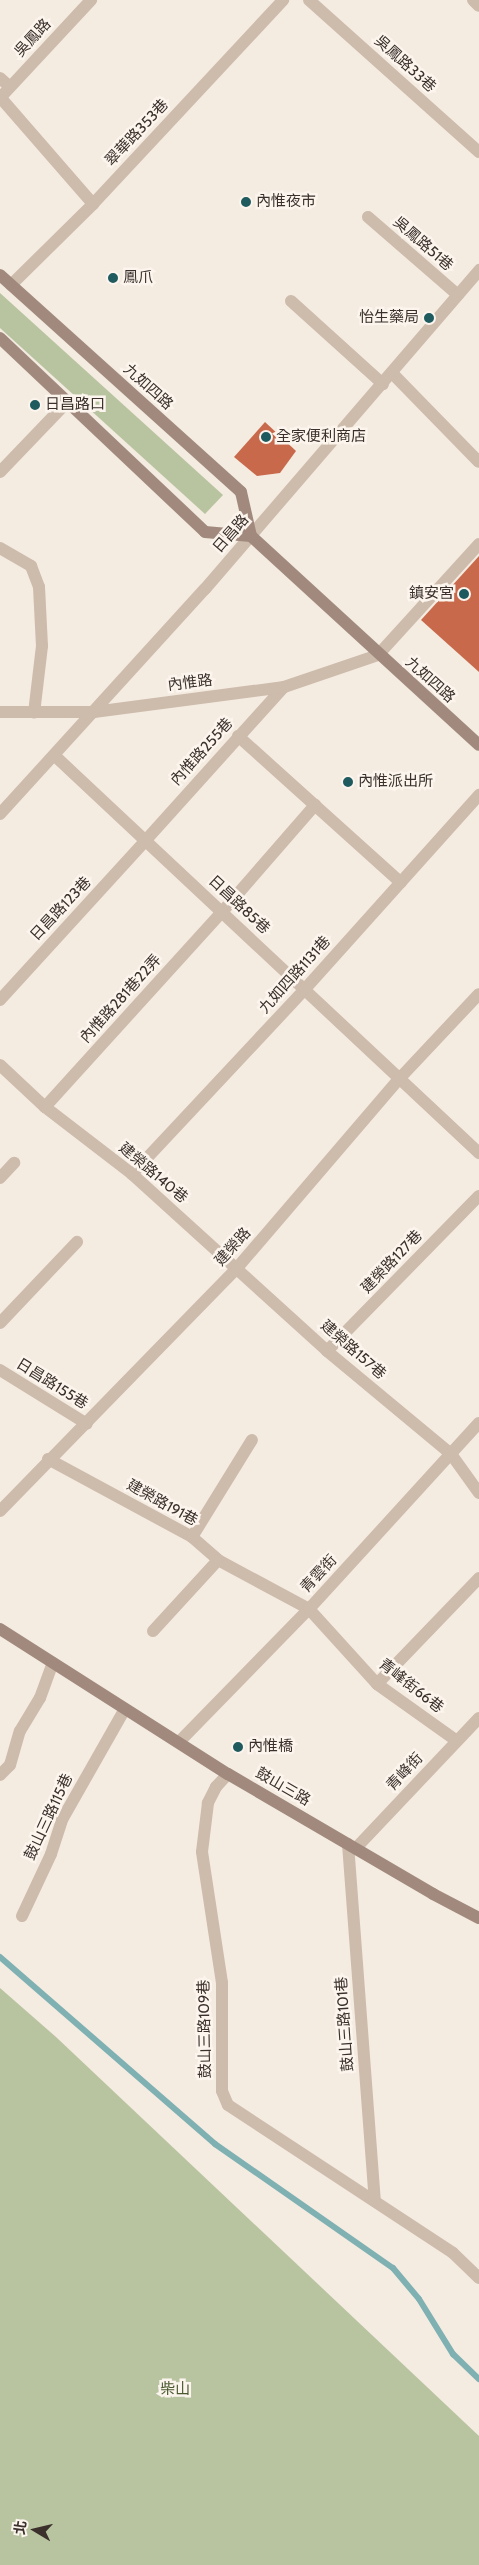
<!DOCTYPE html>
<meta charset="utf-8">
<style>
body{margin:0}
#map{position:relative;width:479px;height:2565px;overflow:hidden;background:#f4ebe1;font-family:Cabin,"Noto Sans TC",sans-serif}
div>[style]{position:absolute}
[style*='--x']{left:calc(var(--x)*1px);top:calc(var(--y)*1px);width:calc(var(--w)*1px);rotate:calc(var(--a)*1deg)}
.green>*{inset:0;background:#b8c4a0}
.stream>*{height:6px;margin:-3px;padding:0 3px;transform-origin:3px;border-radius:3px;background:#7fb0b2}
.building>*{inset:0;background:#c8694b}
.lane>*{height:12px;margin:-6px;padding:0 6px;transform-origin:6px;border-radius:6px;background:#cdbbac}
.street>*{height:12px;margin:-6px;padding:0 6px;transform-origin:6px;border-radius:6px;background:#cdbbac}
.secondary>*{height:12px;margin:-6px;padding:0 6px;transform-origin:6px;border-radius:6px;background:#a18a7d}
.dots>*{width:14px;height:14px;translate:-50% -50%;box-sizing:border-box;border:2px solid #fbf5ee;border-radius:50%}
span{translate:-50% -50%;white-space:nowrap;text-align:center;line-height:1.15;-webkit-text-stroke:5px #fbf5ee;paint-order:stroke}
.street-label{font-size:15px;color:#3b302b}
.poi-label{font-size:15px;color:#3b302b}
.left{translate:0 -50%;text-align:left}
.right{translate:-100% -50%;text-align:right}
.park-label{font-size:15px;color:#4a5a2e}
.north{position:absolute;left:10px;top:2505px;width:50px;height:50px;-webkit-text-stroke:4px #fbf5ee;paint-order:stroke;rotate:279deg;font-size:14px;font-weight:700;line-height:20px;text-align:center;color:#3b302b}
.north::after{content:'';display:block;margin:auto;width:18px;height:22px;background:#3b302b;clip-path:polygon(50% 0,100% 100%,50% 72%,0 100%)}
</style>
<div id="map">
<div class="green">
<i style="clip-path:polygon(0 293px,223px 495px,205px 514px,0 328px)"></i>
<i style="clip-path:polygon(0 1988px,56px 2037px,479px 2436px,479px 2565px,0 2565px)"></i>
</div>
<div class="stream">
<i style="--x:0;--y:1957;--w:285;--a:41"></i>
<i style="--x:215;--y:2144;--w:217;--a:34.9"></i>
<i style="--x:393;--y:2268;--w:40;--a:50"></i>
<i style="--x:419;--y:2299;--w:65;--a:58.3"></i>
<i style="--x:453;--y:2354;--w:36;--a:44"></i>
</div>
<div class="building">
<i style="clip-path:polygon(265px 422px,296px 451px,280px 473px,257px 476px,234px 457px)"></i>
<i style="clip-path:polygon(479px 556px,479px 672px,421px 620px)"></i>
</div>
<div class="lane">
<i style="--x:309;--y:0;--w:228;--a:41.8"></i>
<i style="--x:473;--y:0;--w:8;--a:45"></i>
<i style="--x:0;--y:78;--w:13;--a:42"></i>
<i style="--x:0;--y:97;--w:142;--a:49"></i>
<i style="--x:368;--y:217;--w:119;--a:40.9"></i>
<i style="--x:11;--y:285;--w:115;--a:-44.6"></i>
<i style="--x:93;--y:204;--w:279;--a:-47"></i>
<i style="--x:291;--y:301;--w:124;--a:42.1"></i>
<i style="--x:392;--y:373;--w:124;--a:45.7"></i>
<i style="--x:0;--y:472;--w:98;--a:-46.2"></i>
<i style="--x:0;--y:548;--w:36;--a:30"></i>
<i style="--x:31;--y:566;--w:22;--a:69"></i>
<i style="--x:39;--y:587;--w:59;--a:87.1"></i>
<i style="--x:42;--y:646;--w:67;--a:96.8"></i>
<i style="--x:378;--y:655;--w:150;--a:-47.7"></i>
<i style="--x:238;--y:736;--w:219;--a:42"></i>
<i style="--x:146;--y:840;--w:206;--a:-48"></i>
<i style="--x:222;--y:912;--w:142;--a:-49"></i>
</div>
<div class="street">
<i style="--x:0;--y:98;--w:134;--a:-47.1"></i>
<i style="--x:0;--y:712;--w:94;--a:0"></i>
<i style="--x:94;--y:712;--w:192;--a:-7.5"></i>
<i style="--x:284;--y:687;--w:99;--a:-18.8"></i>
<i style="--x:55;--y:756;--w:581;--a:43.12"></i>
<i style="--x:0;--y:814;--w:304;--a:-47.7"></i>
<i style="--x:205;--y:589;--w:421;--a:-49.3"></i>
<i style="--x:0;--y:1000;--w:217;--a:-47.6"></i>
<i style="--x:0;--y:1065;--w:62;--a:43"></i>
<i style="--x:45;--y:1107;--w:110;--a:37.6"></i>
<i style="--x:132;--y:1174;--w:263;--a:42.2"></i>
<i style="--x:327;--y:1351;--w:161;--a:39.7"></i>
<i style="--x:451;--y:1454;--w:48;--a:54.3"></i>
<i style="--x:45;--y:1107;--w:263;--a:-47.8"></i>
<i style="--x:132;--y:1174;--w:253;--a:-46.9"></i>
<i style="--x:305;--y:989;--w:261;--a:-48.1"></i>
<i style="--x:0;--y:1178;--w:21;--a:-47"></i>
<i style="--x:0;--y:1323;--w:112;--a:-46.5"></i>
<i style="--x:327;--y:1351;--w:217;--a:-45.6"></i>
<i style="--x:0;--y:1370;--w:102;--a:31.8"></i>
<i style="--x:48;--y:1459;--w:164;--a:28.4"></i>
<i style="--x:192;--y:1537;--w:35;--a:41"></i>
<i style="--x:218;--y:1560;--w:103;--a:28.3"></i>
<i style="--x:309;--y:1609;--w:101;--a:47.8"></i>
<i style="--x:377;--y:1684;--w:98;--a:35.5"></i>
<i style="--x:0;--y:1511;--w:339;--a:-45.7"></i>
<i style="--x:237;--y:1268;--w:250;--a:-49.4"></i>
<i style="--x:400;--y:1078;--w:115;--a:-46.8"></i>
<i style="--x:192;--y:1537;--w:114;--a:-58.3"></i>
<i style="--x:153;--y:1631;--w:96;--a:-47.5"></i>
<i style="--x:377;--y:1684;--w:147;--a:-46.1"></i>
<i style="--x:179;--y:1742;--w:186;--a:-45.7"></i>
<i style="--x:309;--y:1609;--w:252;--a:-47.6"></i>
<i style="--x:228;--y:1774;--w:18;--a:133"></i>
<i style="--x:216;--y:1787;--w:18;--a:117"></i>
<i style="--x:208;--y:1803;--w:49;--a:97"></i>
<i style="--x:202;--y:1852;--w:133;--a:81.3"></i>
<i style="--x:222;--y:1983;--w:108;--a:90"></i>
<i style="--x:222;--y:2091;--w:15;--a:67"></i>
<i style="--x:228;--y:2105;--w:269;--a:33.3"></i>
<i style="--x:453;--y:2253;--w:36;--a:44"></i>
<i style="--x:0;--y:1775;--w:14;--a:-45"></i>
<i style="--x:10;--y:1765;--w:35;--a:-74"></i>
<i style="--x:20;--y:1731;--w:39;--a:-59"></i>
<i style="--x:40;--y:1698;--w:37;--a:-70"></i>
<i style="--x:348;--y:1844;--w:358;--a:85.7"></i>
<i style="--x:356;--y:1848;--w:179;--a:-46.6"></i>
<i style="--x:22;--y:1916;--w:68;--a:-64.9"></i>
<i style="--x:51;--y:1854;--w:38;--a:-72"></i>
<i style="--x:63;--y:1818;--w:125;--a:-60.4"></i>
</div>
<div class="secondary">
<i style="--x:0;--y:275;--w:324;--a:42"></i>
<i style="--x:241;--y:492;--w:45;--a:77.2"></i>
<i style="--x:251;--y:536;--w:309;--a:42.5"></i>
<i style="--x:0;--y:338;--w:282;--a:43.4"></i>
<i style="--x:205;--y:532;--w:46;--a:5"></i>
<i style="--x:0;--y:1629;--w:270;--a:32.5"></i>
<i style="--x:228;--y:1774;--w:238;--a:30.3"></i>
<i style="--x:433;--y:1894;--w:52;--a:27.6"></i>
</div>
<div class="dots">
<i style="left:246px;top:202px;background:#1f5a5e"></i>
<i style="left:113px;top:278px;background:#1f5a5e"></i>
<i style="left:429px;top:318px;background:#1f5a5e"></i>
<i style="left:35px;top:405px;background:#1f5a5e"></i>
<i style="left:266px;top:437px;background:#1f5a5e"></i>
<i style="left:464px;top:594px;background:#1f5a5e"></i>
<i style="left:348px;top:782px;background:#1f5a5e"></i>
<i style="left:238px;top:1747px;background:#1f5a5e"></i>
</div>
<div class="street-label">
<span style="left:33px;top:38px;rotate:-47deg">吳鳳路</span>
<span style="left:405px;top:64px;rotate:42deg">吳鳳路33巷</span>
<span style="left:137px;top:133px;rotate:-47deg">翠華路353巷</span>
<span style="left:423px;top:244px;rotate:41deg">吳鳳路51巷</span>
<span style="left:148px;top:387px;rotate:42deg">九如四路</span>
<span style="left:231px;top:534px;rotate:-49deg">日昌路</span>
<span style="left:430px;top:680px;rotate:42deg">九如四路</span>
<span style="left:190px;top:683px;rotate:-7deg">內惟路</span>
<span style="left:202px;top:752px;rotate:-48deg">內惟路255巷</span>
<span style="left:239px;top:905px;rotate:43deg">日昌路85巷</span>
<span style="left:61px;top:909px;rotate:-47deg">日昌路123巷</span>
<span style="left:295px;top:975px;rotate:-48deg">九如四路1131巷</span>
<span style="left:121px;top:999px;rotate:-48deg">內惟路281巷22弄</span>
<span style="left:153px;top:1173px;rotate:40deg">建榮路140巷</span>
<span style="left:233px;top:1247px;rotate:-48deg">建榮路</span>
<span style="left:392px;top:1262px;rotate:-46deg">建榮路127巷</span>
<span style="left:353px;top:1350px;rotate:41deg">建榮路157巷</span>
<span style="left:52px;top:1384px;rotate:32deg">日昌路155巷</span>
<span style="left:162px;top:1503px;rotate:29deg">建榮路191巷</span>
<span style="left:319px;top:1574px;rotate:-47deg">青雲街</span>
<span style="left:411px;top:1686px;rotate:38deg">青峰街66巷</span>
<span style="left:405px;top:1772px;rotate:-47deg">青峰街</span>
<span style="left:283px;top:1787px;rotate:30deg">鼓山三路</span>
<span style="left:49px;top:1817px;rotate:-65deg">鼓山三路115巷</span>
<span style="left:345px;top:2024px;rotate:-94deg">鼓山三路101巷</span>
<span style="left:205px;top:2029px;rotate:-91deg">鼓山三路109巷</span>
</div>
<div class="poi-label">
<span class="left" style="left:256px;top:202px">內惟夜市</span>
<span class="left" style="left:123px;top:278px">鳳爪</span>
<span class="right" style="left:419px;top:318px">怡生藥局</span>
<span class="left" style="left:45px;top:405px">日昌路口</span>
<span class="left" style="left:276px;top:437px">全家便利商店</span>
<span class="right" style="left:454px;top:594px">鎮安宮</span>
<span class="left" style="left:358px;top:782px">內惟派出所</span>
<span class="left" style="left:248px;top:1747px">內惟橋</span>
</div>
<div class="park-label">
<span style="left:175px;top:2390px">柴山</span>
</div>
<div class="north">北</div>
</div>
